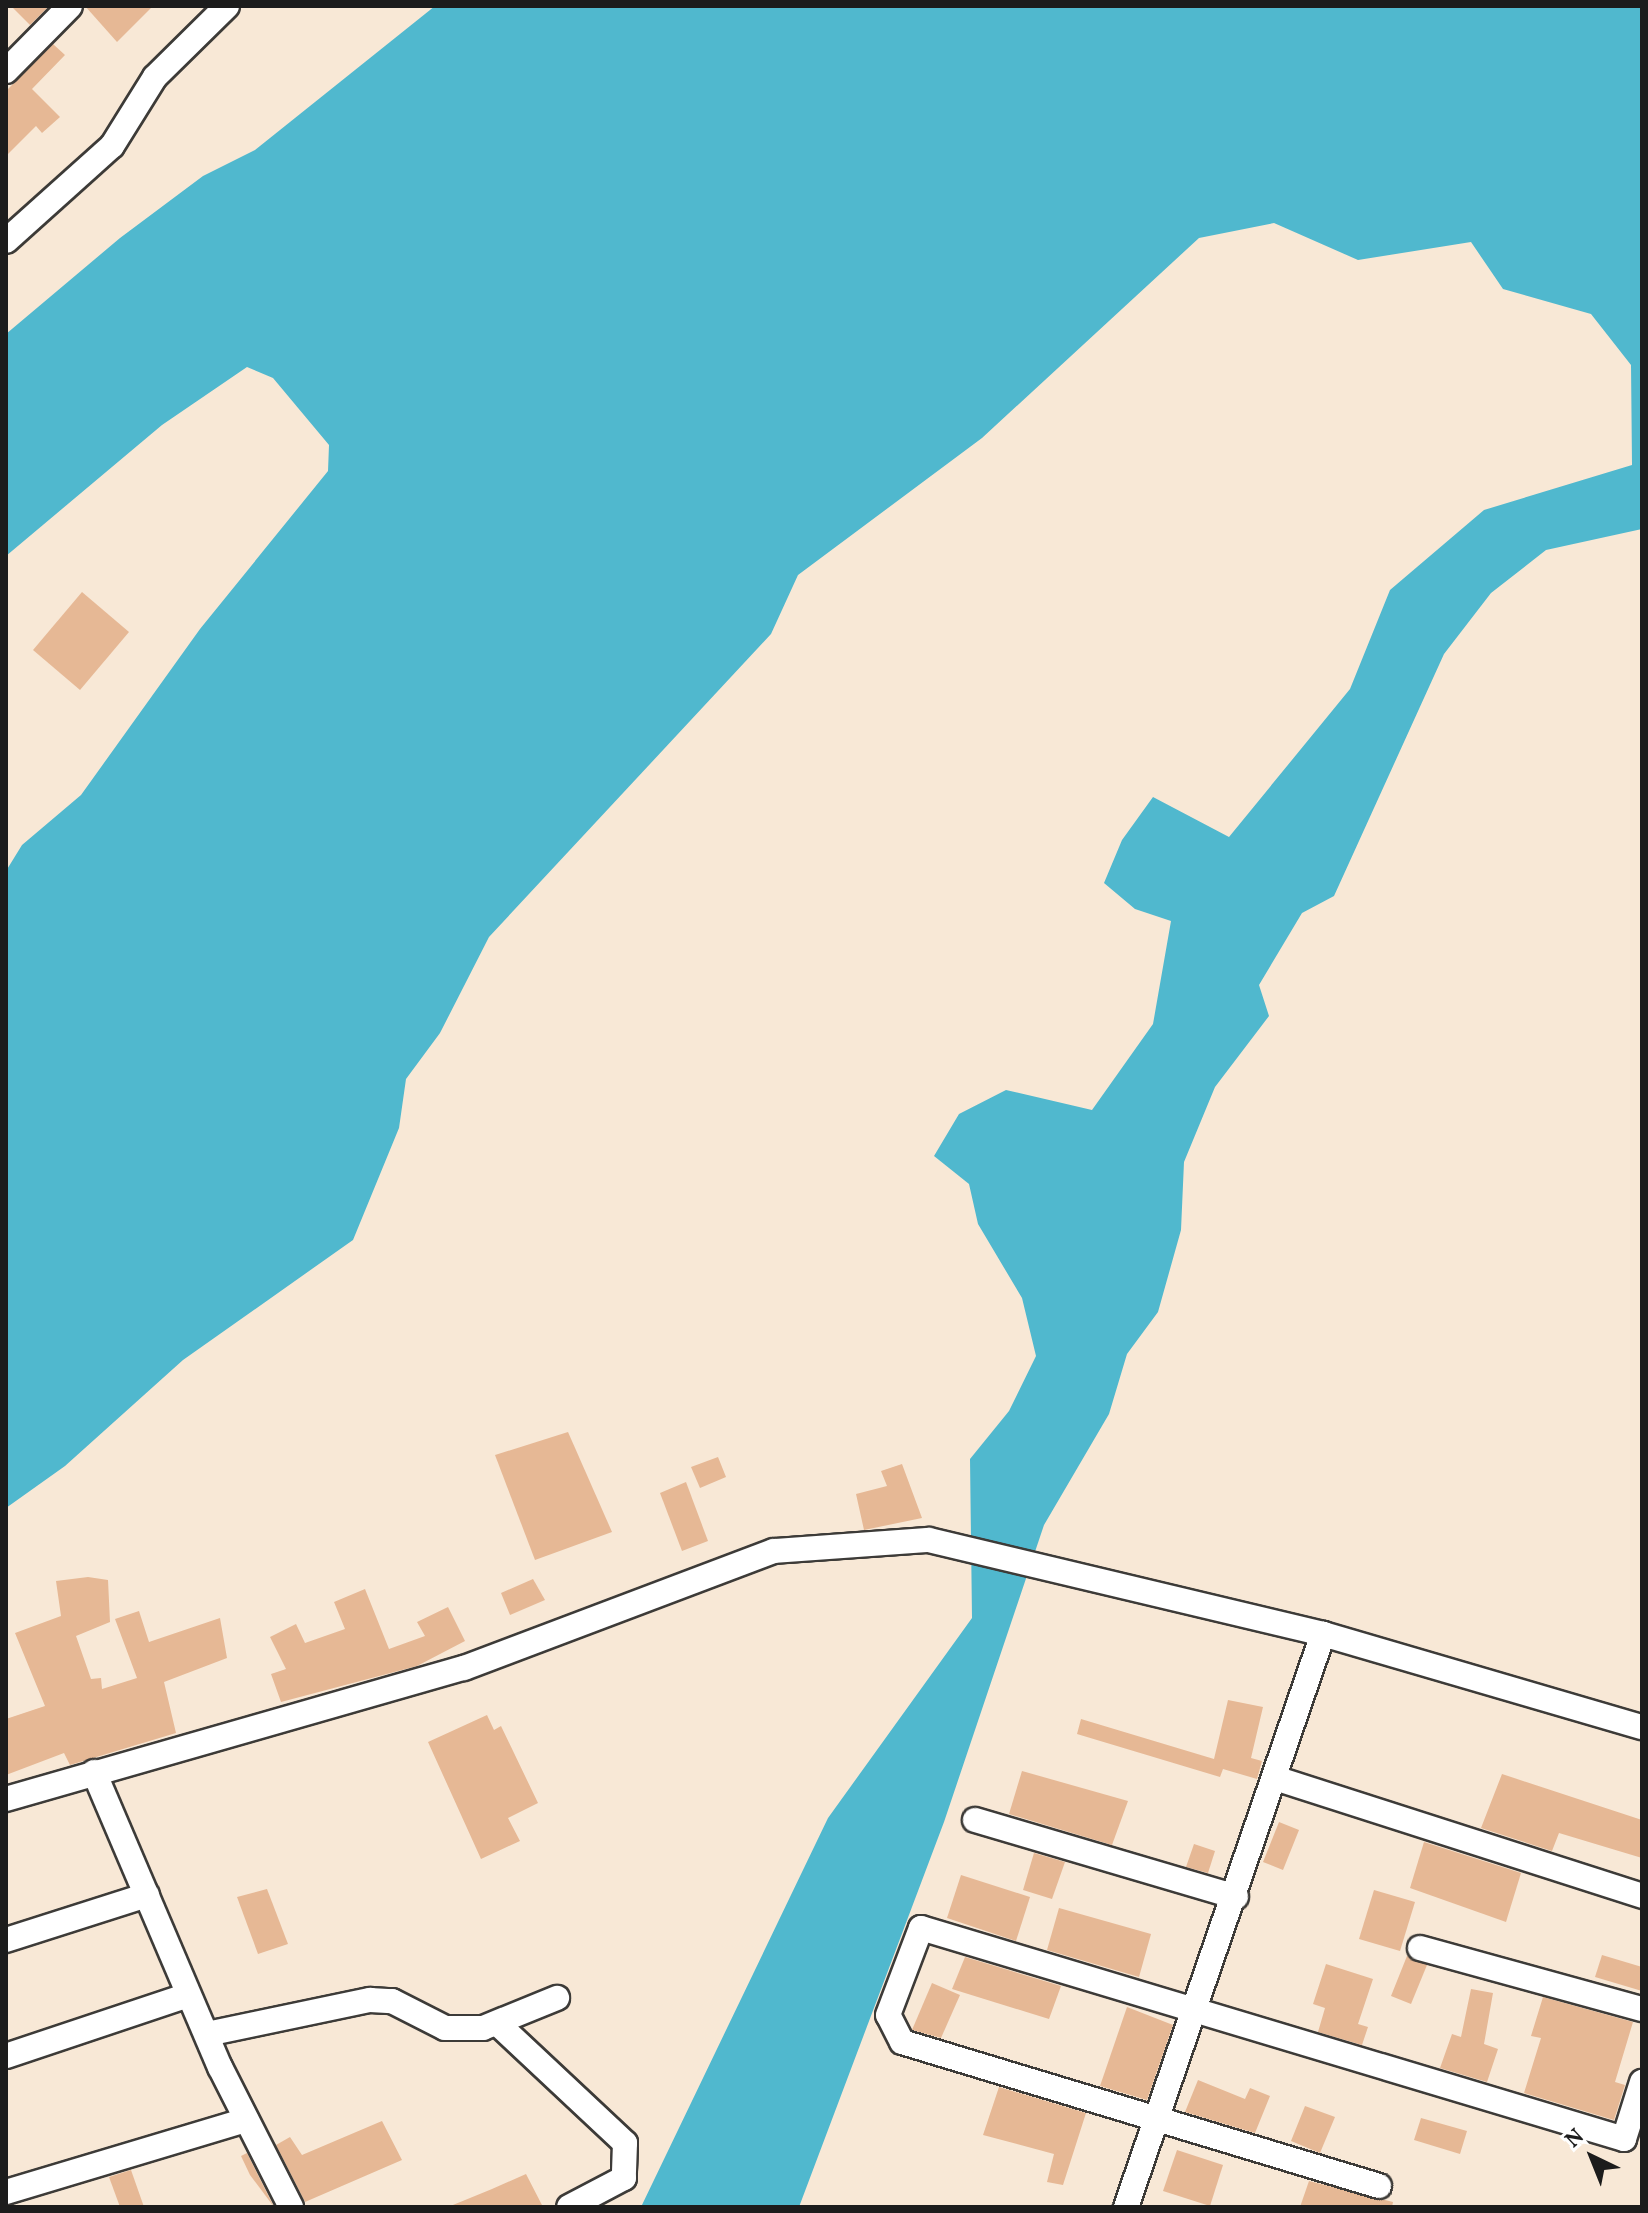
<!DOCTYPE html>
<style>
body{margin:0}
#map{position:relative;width:1648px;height:2213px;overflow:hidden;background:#f8e8d6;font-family:Vollkorn,serif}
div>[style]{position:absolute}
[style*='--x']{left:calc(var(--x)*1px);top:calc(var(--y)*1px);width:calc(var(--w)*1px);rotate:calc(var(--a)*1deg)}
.water>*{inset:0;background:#50b8ce}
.building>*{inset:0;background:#e6b895}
.roads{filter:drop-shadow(2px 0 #3d3b38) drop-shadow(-2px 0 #3d3b38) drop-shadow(0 2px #3d3b38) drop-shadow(0 -2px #3d3b38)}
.minor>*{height:24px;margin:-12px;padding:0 12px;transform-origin:12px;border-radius:12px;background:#fff}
span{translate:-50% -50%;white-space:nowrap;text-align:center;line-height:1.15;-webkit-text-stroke:6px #fff;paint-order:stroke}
.frame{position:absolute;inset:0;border:8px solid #1c1c1c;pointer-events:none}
.north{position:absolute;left:1552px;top:2117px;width:80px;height:80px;-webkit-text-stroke:6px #fff;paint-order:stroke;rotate:317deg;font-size:22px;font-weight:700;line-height:32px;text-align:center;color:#1c1c1c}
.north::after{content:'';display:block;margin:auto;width:28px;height:36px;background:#1c1c1c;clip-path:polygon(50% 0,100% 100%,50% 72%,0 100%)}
</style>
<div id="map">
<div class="water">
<i style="clip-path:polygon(435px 6px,1642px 6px,1642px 529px,1546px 550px,1491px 593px,1444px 654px,1334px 896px,1302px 913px,1259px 985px,1269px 1016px,1215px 1087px,1184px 1162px,1181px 1230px,1158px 1312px,1127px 1354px,1109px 1414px,1044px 1525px,944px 1822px,799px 2207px,641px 2207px,828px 1818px,972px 1618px,970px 1459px,1009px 1411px,1036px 1356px,1022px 1298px,978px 1224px,969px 1184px,934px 1156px,959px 1114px,1006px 1090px,1092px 1110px,1153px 1024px,1171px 921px,1135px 909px,1104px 883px,1122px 840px,1153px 797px,1229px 837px,1350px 689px,1390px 590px,1484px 510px,1632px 465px,1631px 365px,1591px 314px,1503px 289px,1471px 242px,1358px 260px,1274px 223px,1199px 238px,982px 438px,798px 575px,771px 634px,489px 937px,440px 1033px,406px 1079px,399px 1128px,353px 1240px,183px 1360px,65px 1466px,6px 1508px,6px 871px,22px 845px,81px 795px,200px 629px,328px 471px,329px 445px,273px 378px,247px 367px,162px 425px,6px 556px,6px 334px,120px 238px,203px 176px,255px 150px)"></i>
</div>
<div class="building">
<i style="clip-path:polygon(11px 6px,49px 6px,30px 25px)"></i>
<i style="clip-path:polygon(85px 6px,153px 6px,117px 42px)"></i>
<i style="clip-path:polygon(53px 44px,65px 55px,32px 89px,60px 117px,42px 133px,36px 126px,6px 156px,6px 91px)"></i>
<i style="clip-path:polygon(82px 592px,129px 632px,80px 690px,33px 650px)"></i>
<i style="clip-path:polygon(568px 1432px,612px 1532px,535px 1560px,495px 1455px)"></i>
<i style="clip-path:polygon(718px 1457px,726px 1477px,700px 1488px,691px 1467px)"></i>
<i style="clip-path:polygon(902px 1464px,922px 1518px,864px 1530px,856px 1494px,887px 1486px,881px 1471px)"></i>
<i style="clip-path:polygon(686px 1482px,708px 1541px,682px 1551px,660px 1493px)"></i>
<i style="clip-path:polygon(88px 1577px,108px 1580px,110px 1622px,76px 1636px,91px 1679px,101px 1678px,102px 1689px,137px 1678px,115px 1619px,139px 1611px,149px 1642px,220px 1618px,227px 1658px,164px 1682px,176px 1733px,70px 1765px,64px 1753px,6px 1775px,6px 1719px,45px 1706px,15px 1633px,61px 1616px,56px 1581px)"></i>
<i style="clip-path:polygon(533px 1579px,545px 1600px,510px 1615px,501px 1593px)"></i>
<i style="clip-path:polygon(365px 1589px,389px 1649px,425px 1636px,417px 1622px,448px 1607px,465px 1641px,417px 1666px,281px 1702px,271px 1674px,286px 1669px,270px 1637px,296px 1624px,305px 1643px,345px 1629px,334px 1602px)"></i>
<i style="clip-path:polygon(1228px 1700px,1263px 1707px,1251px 1758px,1262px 1761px,1257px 1779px,1223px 1769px,1220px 1777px,1077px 1734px,1081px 1719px,1214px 1759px)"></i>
<i style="clip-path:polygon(487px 1715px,494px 1730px,501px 1726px,538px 1803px,508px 1818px,520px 1841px,481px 1859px,428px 1742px)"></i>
<i style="clip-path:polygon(1022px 1771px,1128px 1801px,1112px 1845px,1009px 1814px)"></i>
<i style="clip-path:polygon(1502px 1774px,1642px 1820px,1642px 1858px,1559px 1833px,1552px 1851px,1481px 1828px)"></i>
<i style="clip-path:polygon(1279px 1822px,1299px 1830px,1283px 1870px,1263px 1862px)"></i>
<i style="clip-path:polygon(1424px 1842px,1521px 1873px,1506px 1922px,1410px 1888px)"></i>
<i style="clip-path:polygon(1194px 1844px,1215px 1851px,1208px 1873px,1186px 1867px)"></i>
<i style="clip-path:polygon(1034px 1853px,1065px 1862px,1052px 1899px,1023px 1890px)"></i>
<i style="clip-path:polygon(961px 1875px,1030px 1897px,1016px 1941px,947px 1918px)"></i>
<i style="clip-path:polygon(267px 1889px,288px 1944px,258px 1954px,237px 1897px)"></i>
<i style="clip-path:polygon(1374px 1890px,1415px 1902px,1400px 1951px,1359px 1939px)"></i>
<i style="clip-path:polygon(1059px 1908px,1151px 1934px,1139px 1977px,1047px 1950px)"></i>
<i style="clip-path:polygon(1602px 1955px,1642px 1967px,1642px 1991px,1595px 1977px)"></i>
<i style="clip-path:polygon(1407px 1956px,1427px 1965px,1411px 2004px,1391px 1996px)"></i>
<i style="clip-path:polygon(965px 1957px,1061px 1986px,1049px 2019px,952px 1989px)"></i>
<i style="clip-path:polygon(1326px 1964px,1373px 1979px,1358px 2024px,1368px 2027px,1362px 2045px,1318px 2032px,1325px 2008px,1313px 2004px)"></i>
<i style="clip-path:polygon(932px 1983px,960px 1995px,941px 2038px,912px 2030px)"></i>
<i style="clip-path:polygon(1471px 1989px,1493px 1993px,1484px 2044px,1498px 2049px,1487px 2082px,1440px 2068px,1452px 2034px,1461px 2037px)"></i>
<i style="clip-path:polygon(1543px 1997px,1633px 2022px,1615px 2082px,1625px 2085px,1614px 2120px,1524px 2093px,1541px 2038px,1531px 2036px)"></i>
<i style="clip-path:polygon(1127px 2007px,1173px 2025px,1147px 2100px,1100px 2086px)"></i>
<i style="clip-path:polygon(1198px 2080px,1245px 2099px,1250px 2088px,1270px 2096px,1255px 2133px,1185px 2112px)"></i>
<i style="clip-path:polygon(999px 2087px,1086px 2113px,1063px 2185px,1047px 2182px,1054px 2154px,983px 2135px)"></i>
<i style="clip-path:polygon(1305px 2106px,1335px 2117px,1320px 2153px,1291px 2141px)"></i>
<i style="clip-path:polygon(1421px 2118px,1467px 2131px,1460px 2154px,1414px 2140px)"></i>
<i style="clip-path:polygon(382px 2121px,402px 2160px,305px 2202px,276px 2145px,290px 2137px,302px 2155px)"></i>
<i style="clip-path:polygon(1177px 2150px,1223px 2165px,1210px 2206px,1163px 2191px)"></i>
<i style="clip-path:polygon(247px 2153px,274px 2207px,250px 2175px,241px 2156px)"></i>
<i style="clip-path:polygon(131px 2170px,144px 2207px,120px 2207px,109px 2177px)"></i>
<i style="clip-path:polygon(526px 2174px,543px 2207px,448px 2207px,492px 2189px)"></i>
<i style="clip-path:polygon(1309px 2181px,1393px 2202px,1392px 2207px,1300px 2207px)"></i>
</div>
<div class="roads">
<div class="minor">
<i style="--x:6;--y:71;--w:91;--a:-45.4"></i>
<i style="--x:6;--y:241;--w:142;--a:-41.9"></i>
<i style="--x:112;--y:146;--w:81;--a:-58.1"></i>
<i style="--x:155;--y:77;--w:101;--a:-44.6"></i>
<i style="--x:94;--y:1772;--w:321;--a:66.9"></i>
<i style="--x:220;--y:2067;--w:157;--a:63.1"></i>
<i style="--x:1275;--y:1778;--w:386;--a:17.8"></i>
<i style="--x:6;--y:1799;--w:476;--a:-16"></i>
<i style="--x:464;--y:1668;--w:331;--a:-20.7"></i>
<i style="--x:774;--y:1551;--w:155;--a:-4.1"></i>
<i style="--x:929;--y:1540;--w:405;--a:13.4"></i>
<i style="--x:1323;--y:1634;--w:332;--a:16.3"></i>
<i style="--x:975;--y:1820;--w:272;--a:16.4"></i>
<i style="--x:6;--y:1940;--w:148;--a:-17.7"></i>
<i style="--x:1420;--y:1948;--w:230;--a:15.4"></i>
<i style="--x:498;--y:2024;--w:174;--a:43.1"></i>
<i style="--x:625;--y:2143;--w:35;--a:92"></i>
<i style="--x:624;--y:2178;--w:62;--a:152.2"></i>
<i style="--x:207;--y:2034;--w:167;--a:-11.8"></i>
<i style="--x:370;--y:2000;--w:22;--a:3"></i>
<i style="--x:392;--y:2001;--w:59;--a:27"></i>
<i style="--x:445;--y:2028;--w:38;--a:0"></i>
<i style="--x:483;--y:2028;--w:80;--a:-22.1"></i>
<i style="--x:6;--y:2056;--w:192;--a:-18.5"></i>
<i style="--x:1379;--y:2186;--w:498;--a:-163.2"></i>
<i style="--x:902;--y:2042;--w:30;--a:-117"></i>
<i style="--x:888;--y:2015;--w:93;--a:-69.2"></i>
<i style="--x:921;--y:1928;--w:734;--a:16.71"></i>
<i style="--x:1624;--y:2139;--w:60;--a:-72.5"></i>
<i style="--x:6;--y:2192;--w:251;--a:-16.7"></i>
<i style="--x:1126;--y:2207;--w:606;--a:-71.03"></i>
</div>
</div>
<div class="frame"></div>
<div class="north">N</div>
</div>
